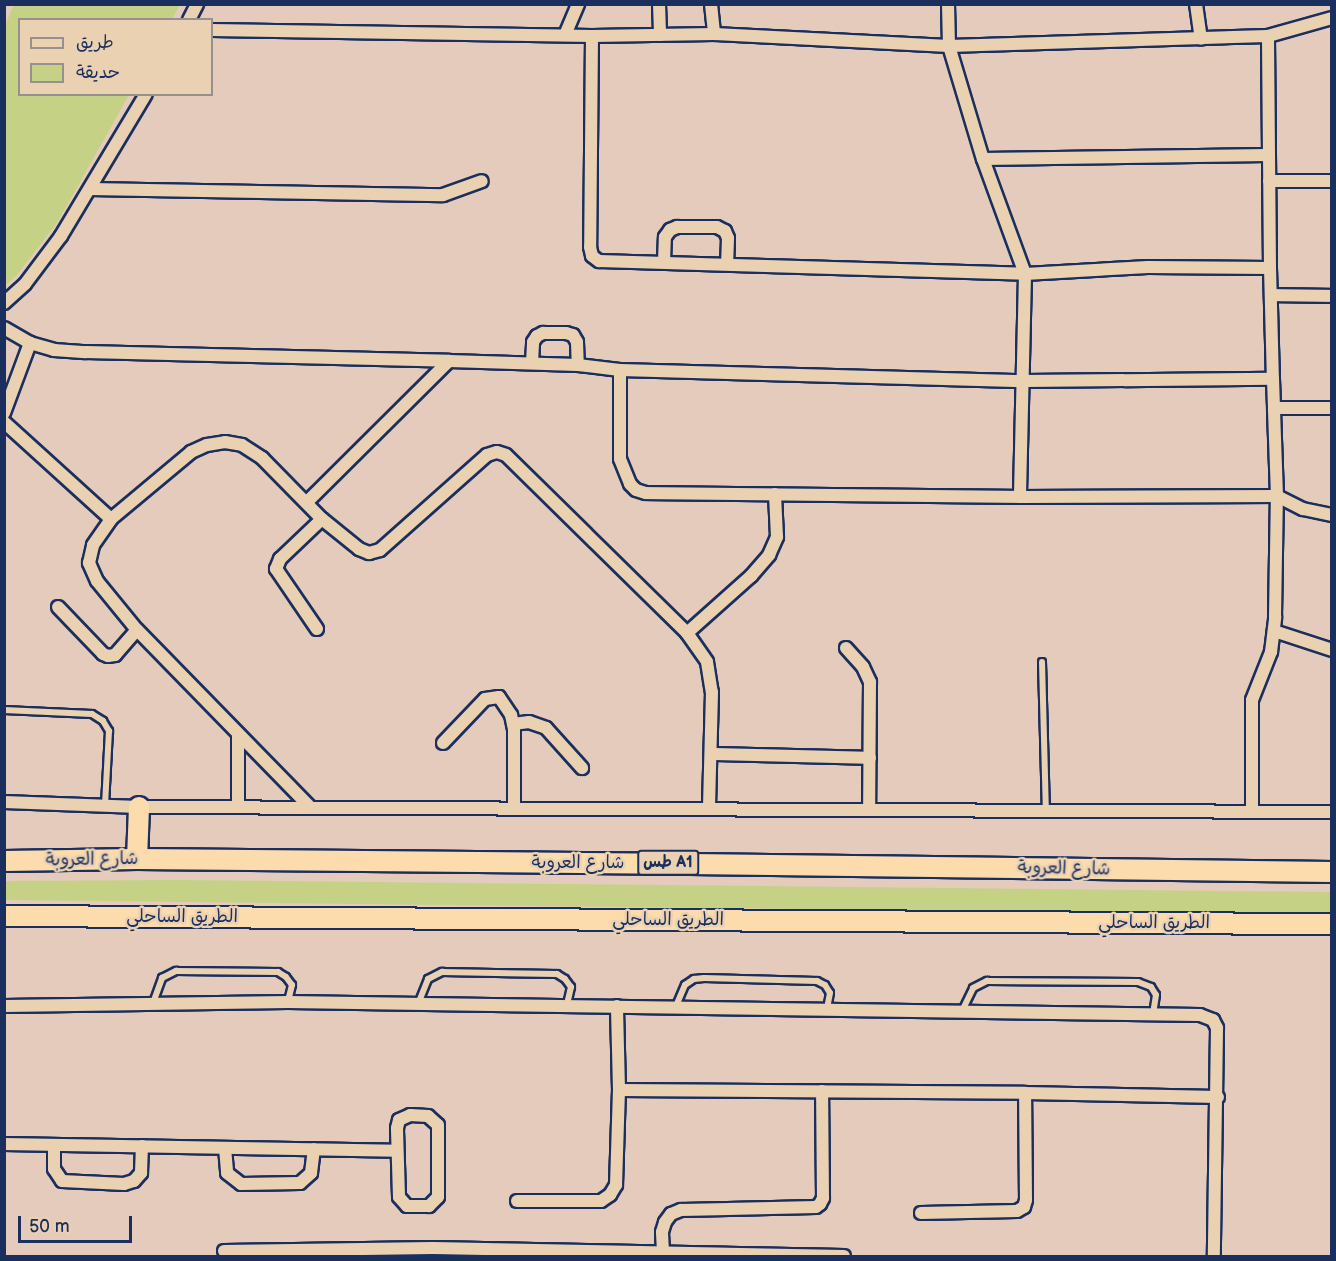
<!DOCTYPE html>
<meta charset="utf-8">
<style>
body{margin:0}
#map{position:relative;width:1336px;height:1261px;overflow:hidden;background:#e5cbbb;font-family:"Balsamiq Sans","Playpen Sans Arabic",sans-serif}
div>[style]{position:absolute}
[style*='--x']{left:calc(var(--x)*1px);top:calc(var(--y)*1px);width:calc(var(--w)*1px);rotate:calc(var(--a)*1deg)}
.green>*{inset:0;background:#c5d286}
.roads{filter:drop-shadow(2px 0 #1b2f5e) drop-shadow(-2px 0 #1b2f5e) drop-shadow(0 2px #1b2f5e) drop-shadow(0 -2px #1b2f5e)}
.service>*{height:6px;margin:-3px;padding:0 3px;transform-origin:3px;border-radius:3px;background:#ead1b1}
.minor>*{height:12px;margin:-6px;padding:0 6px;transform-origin:6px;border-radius:6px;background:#ead1b1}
.trunk>*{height:20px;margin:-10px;padding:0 10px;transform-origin:10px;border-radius:10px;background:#fcdcac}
span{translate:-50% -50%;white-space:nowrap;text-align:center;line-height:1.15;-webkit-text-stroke:5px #ead1b1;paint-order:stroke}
.shield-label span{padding:2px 4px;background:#ead1b1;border:2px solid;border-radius:4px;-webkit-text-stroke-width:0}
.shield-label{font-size:16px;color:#1b2f5e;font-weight:700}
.street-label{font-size:18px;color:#1b2f5e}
.frame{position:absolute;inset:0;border:6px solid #1b2f5e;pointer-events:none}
.legend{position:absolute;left:18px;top:18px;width:195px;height:78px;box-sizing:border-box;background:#ead1b1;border:2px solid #979090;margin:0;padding:8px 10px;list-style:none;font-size:18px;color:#1b2f5e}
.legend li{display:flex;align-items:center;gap:12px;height:30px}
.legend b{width:30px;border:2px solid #979090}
.scale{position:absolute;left:18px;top:1216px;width:114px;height:27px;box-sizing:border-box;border:3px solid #1b2f5e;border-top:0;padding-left:8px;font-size:18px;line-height:21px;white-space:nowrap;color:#1b2f5e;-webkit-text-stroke:4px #ead1b1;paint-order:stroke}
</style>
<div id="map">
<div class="green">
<i style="clip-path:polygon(14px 4px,180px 5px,172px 19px,20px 20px,20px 94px,129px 95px,57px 223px,17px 275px,5px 286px,4px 28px)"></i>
<i style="clip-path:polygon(174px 880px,1331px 892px,1332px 915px,5px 900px,5px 881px)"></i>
</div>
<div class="roads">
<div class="service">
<i style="--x:1042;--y:662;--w:149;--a:88.5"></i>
<i style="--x:4;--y:710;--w:88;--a:2.6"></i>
<i style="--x:92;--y:714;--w:13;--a:32"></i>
<i style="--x:103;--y:721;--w:12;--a:59"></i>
<i style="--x:109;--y:731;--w:74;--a:93.1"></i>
<i style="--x:153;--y:1003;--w:27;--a:-70"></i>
<i style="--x:162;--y:978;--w:16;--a:-27"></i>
<i style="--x:176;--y:971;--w:102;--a:0.6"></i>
<i style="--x:278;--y:972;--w:9;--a:32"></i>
<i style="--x:286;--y:977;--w:10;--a:53"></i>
<i style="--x:292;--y:985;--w:16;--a:104"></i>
<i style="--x:418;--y:1004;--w:27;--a:-68"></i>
<i style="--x:428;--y:979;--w:16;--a:-27"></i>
<i style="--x:442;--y:972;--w:115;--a:1"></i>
<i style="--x:557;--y:974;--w:9;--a:32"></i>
<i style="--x:565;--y:979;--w:10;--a:53"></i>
<i style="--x:571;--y:987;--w:18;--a:103"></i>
<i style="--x:676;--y:1006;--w:23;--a:-67"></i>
<i style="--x:685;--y:985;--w:11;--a:-34"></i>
<i style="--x:694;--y:979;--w:10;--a:-6"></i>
<i style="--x:704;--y:978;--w:113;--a:1.5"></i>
<i style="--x:817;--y:981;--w:9;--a:27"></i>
<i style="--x:825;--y:985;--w:9;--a:58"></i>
<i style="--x:830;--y:993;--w:16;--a:101"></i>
<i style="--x:962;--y:1011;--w:25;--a:-64"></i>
<i style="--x:973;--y:988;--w:16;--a:-27"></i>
<i style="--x:987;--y:981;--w:151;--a:0.4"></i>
<i style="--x:1138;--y:982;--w:14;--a:21"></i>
<i style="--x:1151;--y:987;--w:9;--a:58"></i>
<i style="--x:1156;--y:995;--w:19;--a:99"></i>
</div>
<div class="minor">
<i style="--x:659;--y:4;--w:31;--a:88"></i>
<i style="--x:711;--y:4;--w:30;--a:84"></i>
<i style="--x:948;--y:4;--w:42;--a:88.6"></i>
<i style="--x:949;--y:46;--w:118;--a:73.3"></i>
<i style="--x:983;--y:159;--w:122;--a:69.9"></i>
<i style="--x:1025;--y:274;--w:223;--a:91.3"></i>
<i style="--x:1020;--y:497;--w:257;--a:-0.2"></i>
<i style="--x:1277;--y:496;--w:29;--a:27"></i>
<i style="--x:1303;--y:509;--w:30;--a:12"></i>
<i style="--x:1196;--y:4;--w:35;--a:82"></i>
<i style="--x:189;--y:20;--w:18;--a:-63"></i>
<i style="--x:212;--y:30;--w:380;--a:0.9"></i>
<i style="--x:592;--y:36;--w:122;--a:-0.9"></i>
<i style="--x:714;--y:34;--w:235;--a:2.9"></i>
<i style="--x:949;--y:46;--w:319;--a:-1.8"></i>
<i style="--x:1268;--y:36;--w:66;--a:-15.7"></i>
<i style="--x:565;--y:35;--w:34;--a:-67"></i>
<i style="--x:592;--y:36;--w:211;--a:90.5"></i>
<i style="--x:590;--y:247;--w:9;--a:77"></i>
<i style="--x:592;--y:256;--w:9;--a:36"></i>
<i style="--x:599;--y:261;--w:426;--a:1.7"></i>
<i style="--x:1025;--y:274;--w:123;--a:-3.3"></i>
<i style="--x:1148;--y:267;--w:122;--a:0.5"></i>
<i style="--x:1270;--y:268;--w:232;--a:-90.5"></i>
<i style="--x:983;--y:159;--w:285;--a:-0.8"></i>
<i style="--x:1269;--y:181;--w:63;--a:0"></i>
<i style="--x:90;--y:189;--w:353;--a:1"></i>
<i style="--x:443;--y:195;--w:41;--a:-19.7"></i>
<i style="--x:664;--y:262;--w:25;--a:-88"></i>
<i style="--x:665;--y:237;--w:9;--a:-54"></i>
<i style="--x:670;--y:230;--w:8;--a:-23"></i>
<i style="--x:677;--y:227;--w:40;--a:0"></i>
<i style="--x:717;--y:227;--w:9;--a:27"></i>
<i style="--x:725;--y:231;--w:8;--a:67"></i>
<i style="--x:728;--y:238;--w:25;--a:92"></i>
<i style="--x:1270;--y:268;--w:111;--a:88.5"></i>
<i style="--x:1271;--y:295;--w:61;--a:0.9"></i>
<i style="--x:4;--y:303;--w:28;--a:-42"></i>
<i style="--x:25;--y:284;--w:60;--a:-53.1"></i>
<i style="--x:61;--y:236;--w:165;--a:-59.1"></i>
<i style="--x:4;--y:328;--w:30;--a:30"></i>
<i style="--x:30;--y:343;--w:25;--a:16"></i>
<i style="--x:54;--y:350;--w:32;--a:4"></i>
<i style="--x:86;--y:352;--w:363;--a:1.4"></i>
<i style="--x:449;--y:361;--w:129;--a:1.8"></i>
<i style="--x:578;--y:365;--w:42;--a:6.8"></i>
<i style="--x:620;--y:370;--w:404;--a:1.6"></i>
<i style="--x:1024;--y:381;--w:249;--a:-0.5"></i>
<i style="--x:1273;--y:379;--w:29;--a:88"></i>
<i style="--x:1274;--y:408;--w:58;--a:0"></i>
<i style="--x:532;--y:363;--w:21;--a:-87"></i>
<i style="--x:533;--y:342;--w:7;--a:-56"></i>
<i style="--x:537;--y:336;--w:7;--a:-27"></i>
<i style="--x:543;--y:333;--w:23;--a:0"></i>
<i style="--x:566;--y:333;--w:7;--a:16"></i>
<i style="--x:573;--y:335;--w:8;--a:60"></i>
<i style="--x:577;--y:342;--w:23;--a:88"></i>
<i style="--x:620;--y:370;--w:89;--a:90"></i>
<i style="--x:620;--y:459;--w:27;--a:68"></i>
<i style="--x:630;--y:484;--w:8;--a:45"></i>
<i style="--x:636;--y:490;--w:10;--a:17"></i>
<i style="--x:646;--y:493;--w:374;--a:0.6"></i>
<i style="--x:4;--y:413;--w:75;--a:-69.6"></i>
<i style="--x:4;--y:422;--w:144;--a:42.2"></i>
<i style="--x:307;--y:502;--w:200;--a:-44.8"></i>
<i style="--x:58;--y:607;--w:65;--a:46.2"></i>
<i style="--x:103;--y:654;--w:5;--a:22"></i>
<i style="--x:108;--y:656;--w:7;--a:-8"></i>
<i style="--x:115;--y:655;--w:33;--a:-49"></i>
<i style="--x:317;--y:629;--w:73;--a:-124.3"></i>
<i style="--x:276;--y:569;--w:11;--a:-68"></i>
<i style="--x:280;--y:559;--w:58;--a:-43.6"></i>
<i style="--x:1274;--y:631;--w:61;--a:18.1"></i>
<i style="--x:687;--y:633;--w:86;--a:-41.7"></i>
<i style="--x:751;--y:576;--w:28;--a:-49"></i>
<i style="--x:769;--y:555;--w:20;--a:-66"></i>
<i style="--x:777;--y:537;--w:43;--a:-92.7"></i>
<i style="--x:846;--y:648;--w:25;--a:48"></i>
<i style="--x:863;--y:667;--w:17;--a:65"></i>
<i style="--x:870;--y:682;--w:128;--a:90.4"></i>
<i style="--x:513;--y:724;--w:16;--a:-7"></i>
<i style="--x:529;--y:722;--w:18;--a:19"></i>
<i style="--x:546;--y:728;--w:54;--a:48"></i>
<i style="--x:238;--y:735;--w:71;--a:90"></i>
<i style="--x:443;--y:743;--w:61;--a:-46.3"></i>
<i style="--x:485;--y:699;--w:14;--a:-8"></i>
<i style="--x:499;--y:697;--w:22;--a:56"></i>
<i style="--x:511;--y:715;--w:14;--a:78"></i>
<i style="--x:514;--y:729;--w:79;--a:90"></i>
<i style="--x:711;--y:754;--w:159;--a:1.4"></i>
<i style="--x:4;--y:802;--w:135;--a:2.1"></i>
<i style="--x:139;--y:807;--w:1193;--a:0.24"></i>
<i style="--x:310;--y:807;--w:248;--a:-134.3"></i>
<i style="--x:137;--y:630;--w:63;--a:-129.2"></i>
<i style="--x:97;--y:581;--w:20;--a:-114"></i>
<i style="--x:89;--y:563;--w:18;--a:-77"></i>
<i style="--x:93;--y:545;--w:32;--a:-55"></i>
<i style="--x:111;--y:519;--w:104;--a:-39.9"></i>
<i style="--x:191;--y:452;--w:17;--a:-24"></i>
<i style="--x:207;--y:445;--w:18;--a:-9"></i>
<i style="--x:225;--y:442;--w:17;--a:10"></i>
<i style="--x:242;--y:445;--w:24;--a:33"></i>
<i style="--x:262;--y:458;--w:86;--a:45.5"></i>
<i style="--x:322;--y:519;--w:48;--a:39"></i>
<i style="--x:359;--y:549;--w:11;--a:22"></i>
<i style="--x:369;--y:553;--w:11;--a:-15"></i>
<i style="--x:380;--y:550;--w:143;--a:-41.6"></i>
<i style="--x:487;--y:455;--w:10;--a:-17"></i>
<i style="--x:497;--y:452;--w:9;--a:18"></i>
<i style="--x:506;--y:455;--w:254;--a:44.5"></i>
<i style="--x:687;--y:633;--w:35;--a:55"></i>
<i style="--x:707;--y:662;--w:30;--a:81"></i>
<i style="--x:712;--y:692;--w:117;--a:91.5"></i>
<i style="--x:1252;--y:812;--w:112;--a:-90"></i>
<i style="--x:1252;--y:700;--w:52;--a:-68.4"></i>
<i style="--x:1271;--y:652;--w:35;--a:-83"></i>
<i style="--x:1275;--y:617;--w:121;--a:-89.1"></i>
<i style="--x:1277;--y:496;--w:88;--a:-92"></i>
<i style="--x:4;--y:1006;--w:284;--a:-0.8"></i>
<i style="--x:288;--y:1002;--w:912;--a:0.82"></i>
<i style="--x:1200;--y:1015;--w:14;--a:21"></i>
<i style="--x:1213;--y:1020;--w:9;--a:63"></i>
<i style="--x:1217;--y:1028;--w:228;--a:90.8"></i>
<i style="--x:619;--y:1090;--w:406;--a:0.4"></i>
<i style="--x:1025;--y:1093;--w:193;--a:1.2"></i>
<i style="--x:410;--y:1115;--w:18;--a:3"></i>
<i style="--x:428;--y:1116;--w:13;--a:42"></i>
<i style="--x:438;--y:1125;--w:72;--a:90"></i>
<i style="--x:438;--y:1197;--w:13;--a:135"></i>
<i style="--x:429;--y:1206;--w:22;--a:180"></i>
<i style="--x:407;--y:1206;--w:12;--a:-132"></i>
<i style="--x:399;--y:1197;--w:69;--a:-91.7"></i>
<i style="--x:397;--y:1128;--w:8;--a:-76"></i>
<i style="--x:399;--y:1120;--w:12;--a:-24"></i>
<i style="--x:4;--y:1144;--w:393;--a:1"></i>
<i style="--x:54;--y:1146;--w:23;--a:90"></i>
<i style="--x:54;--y:1169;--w:14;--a:56"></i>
<i style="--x:62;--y:1181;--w:62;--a:2.8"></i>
<i style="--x:124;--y:1184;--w:10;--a:-17"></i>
<i style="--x:134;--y:1181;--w:11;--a:-49"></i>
<i style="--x:141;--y:1173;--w:27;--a:-88"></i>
<i style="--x:225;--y:1148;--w:25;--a:85"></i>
<i style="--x:227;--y:1173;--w:18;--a:38"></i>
<i style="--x:241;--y:1184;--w:59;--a:-1"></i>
<i style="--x:300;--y:1183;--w:15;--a:-42"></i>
<i style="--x:311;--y:1173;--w:24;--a:-83"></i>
<i style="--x:517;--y:1201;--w:84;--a:0"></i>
<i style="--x:601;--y:1201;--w:11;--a:-34"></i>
<i style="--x:610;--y:1195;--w:12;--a:-59"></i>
<i style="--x:616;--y:1185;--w:95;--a:-88.2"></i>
<i style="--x:619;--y:1090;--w:84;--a:-91.4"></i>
<i style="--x:921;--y:1213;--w:96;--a:-1.2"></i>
<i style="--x:1017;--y:1211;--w:8;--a:-30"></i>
<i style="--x:1024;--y:1207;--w:7;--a:-74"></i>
<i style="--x:1026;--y:1200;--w:107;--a:-90.5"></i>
<i style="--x:224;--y:1251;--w:209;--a:-0.8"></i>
<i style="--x:433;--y:1248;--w:411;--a:1.1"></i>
<i style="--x:663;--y:1252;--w:20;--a:-93"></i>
<i style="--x:662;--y:1232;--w:10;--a:-73"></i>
<i style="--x:665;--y:1222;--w:10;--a:-53"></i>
<i style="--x:671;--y:1214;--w:11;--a:-22"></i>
<i style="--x:681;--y:1210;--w:135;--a:-1.3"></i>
<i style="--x:816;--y:1207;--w:5;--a:-37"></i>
<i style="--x:820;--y:1204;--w:7;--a:-63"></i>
<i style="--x:823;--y:1198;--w:107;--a:-90.5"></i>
</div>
<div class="trunk">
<i style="--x:137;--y:859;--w:52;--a:-87.8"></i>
<i style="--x:4;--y:861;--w:133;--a:-0.9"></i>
<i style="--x:137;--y:859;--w:553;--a:0.52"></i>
<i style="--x:690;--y:864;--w:642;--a:0.71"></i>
<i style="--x:4;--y:916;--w:1328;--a:0.35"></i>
</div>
</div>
<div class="shield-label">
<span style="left:668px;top:863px">طس A1</span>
</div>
<div class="street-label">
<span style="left:92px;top:860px;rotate:-1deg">شارع العروبة</span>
<span style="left:578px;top:863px">شارع العروبة</span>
<span style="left:1064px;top:869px;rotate:1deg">شارع العروبة</span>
<span style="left:182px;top:917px">الطريق الساحلي</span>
<span style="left:668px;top:920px">الطريق الساحلي</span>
<span style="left:1154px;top:923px">الطريق الساحلي</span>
</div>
<div class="frame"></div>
<ul class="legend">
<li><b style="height:8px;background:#ead1b1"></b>طريق</li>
<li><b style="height:16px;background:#c5d286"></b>حديقة</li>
</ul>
<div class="scale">50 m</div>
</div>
